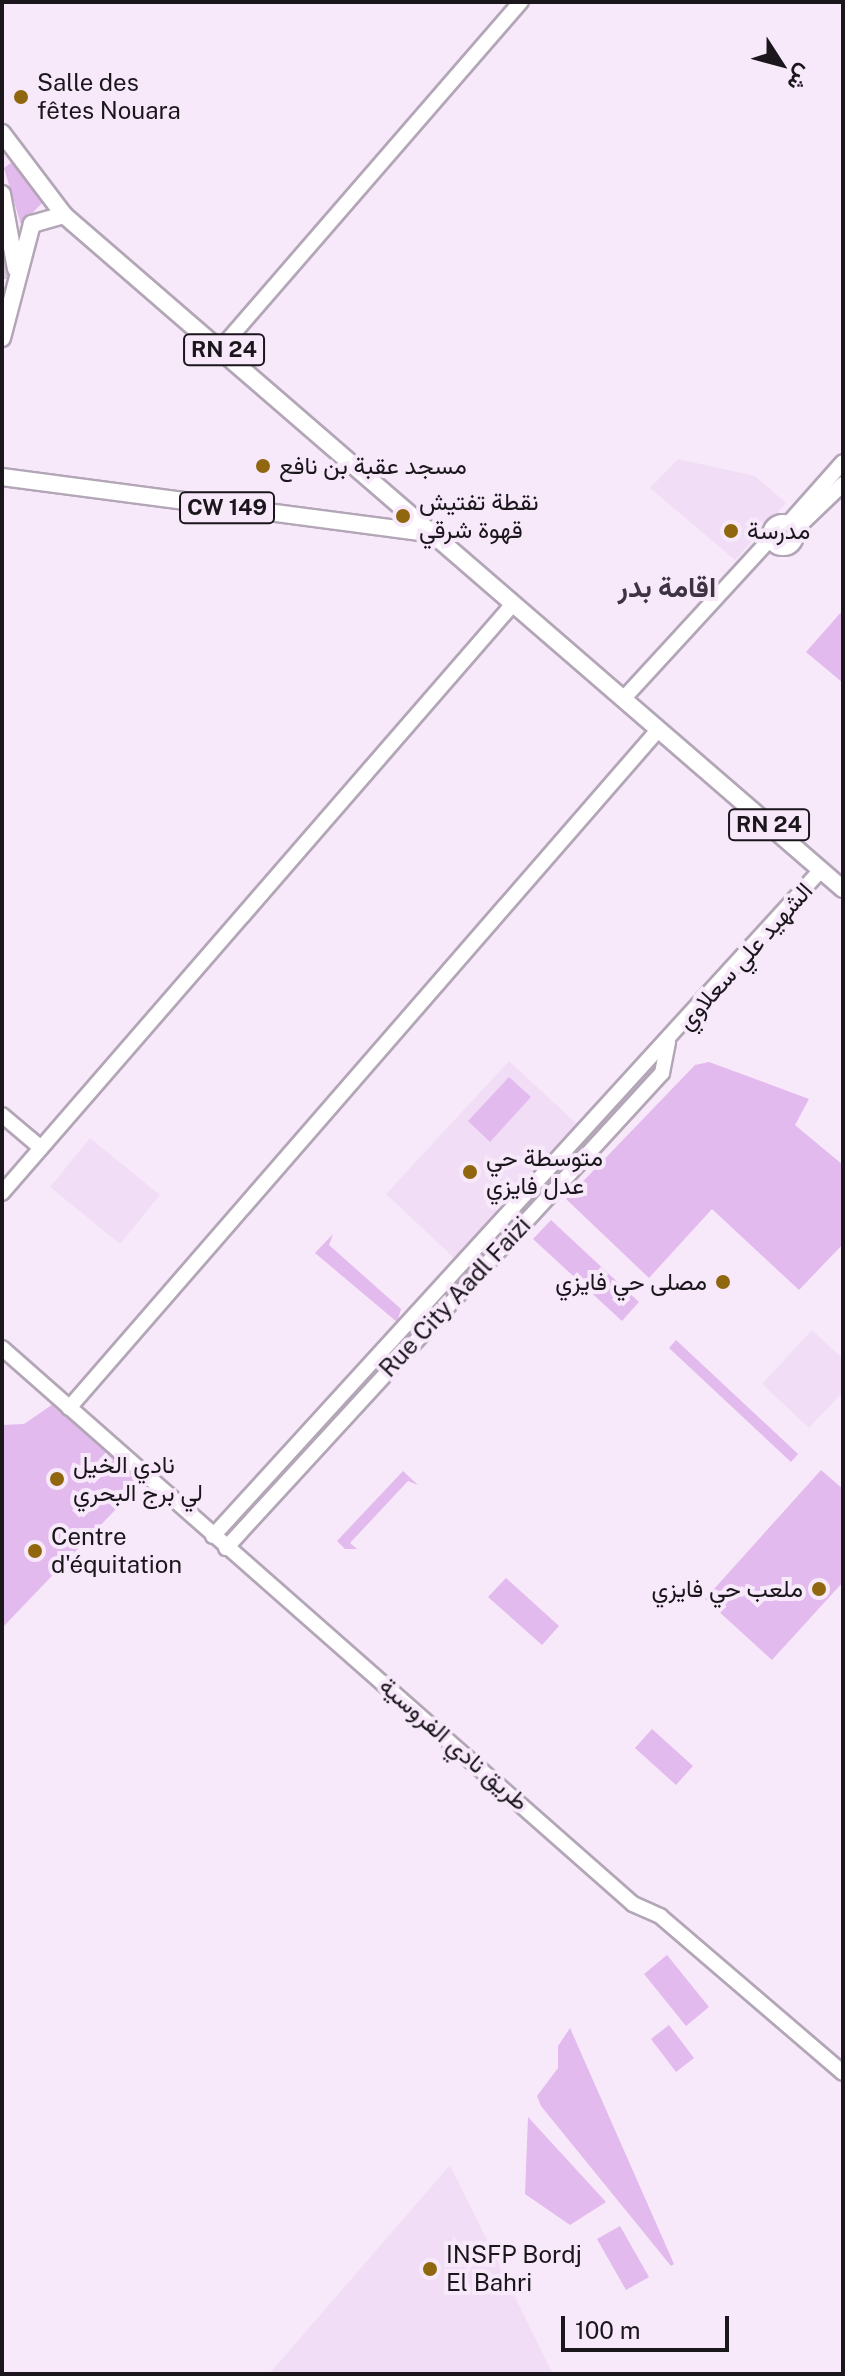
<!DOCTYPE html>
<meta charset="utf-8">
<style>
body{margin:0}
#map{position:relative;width:845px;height:2376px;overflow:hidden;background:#f7e9fa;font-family:"Public Sans",Vazirmatn,sans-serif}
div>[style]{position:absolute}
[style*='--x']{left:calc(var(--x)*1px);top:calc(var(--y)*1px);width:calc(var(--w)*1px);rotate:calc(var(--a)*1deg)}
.built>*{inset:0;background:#f1def6}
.green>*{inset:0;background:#e2baee}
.primary-tunnel>*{height:16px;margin-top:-8px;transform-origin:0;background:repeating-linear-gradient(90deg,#d6c9d9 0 16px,transparent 0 24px)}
.roads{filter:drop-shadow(2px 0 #b3a6b7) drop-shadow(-2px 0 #b3a6b7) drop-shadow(0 2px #b3a6b7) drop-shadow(0 -2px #b3a6b7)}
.secondary>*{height:14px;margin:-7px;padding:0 7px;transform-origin:7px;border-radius:7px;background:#fff}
.secondary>.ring{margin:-7px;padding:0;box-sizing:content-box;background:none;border:14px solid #fff;border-radius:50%}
.primary>*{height:16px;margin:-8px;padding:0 8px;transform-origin:8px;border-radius:8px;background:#fff}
.dots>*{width:22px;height:22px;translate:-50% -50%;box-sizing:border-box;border:4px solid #f7e9fa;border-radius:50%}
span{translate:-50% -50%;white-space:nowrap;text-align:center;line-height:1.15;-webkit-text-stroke:8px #f7e9fa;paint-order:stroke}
.shield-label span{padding:2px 6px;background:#f7e9fa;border:2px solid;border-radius:6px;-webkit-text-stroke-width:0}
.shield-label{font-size:22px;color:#1a161c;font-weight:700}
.poi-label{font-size:24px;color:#1a161c}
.left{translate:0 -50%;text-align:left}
.right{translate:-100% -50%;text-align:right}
.street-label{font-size:24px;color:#1a161c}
.quarter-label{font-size:28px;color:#3e3341;font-weight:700}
.frame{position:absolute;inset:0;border:4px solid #1a161c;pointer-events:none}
.north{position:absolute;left:741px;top:24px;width:80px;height:80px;-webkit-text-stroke:6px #f7e9fa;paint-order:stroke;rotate:126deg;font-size:22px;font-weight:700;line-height:32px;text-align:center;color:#1a161c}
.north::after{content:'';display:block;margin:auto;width:28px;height:36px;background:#1a161c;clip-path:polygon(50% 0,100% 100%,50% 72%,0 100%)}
.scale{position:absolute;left:561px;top:2316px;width:168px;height:36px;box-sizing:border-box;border:4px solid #1a161c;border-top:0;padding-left:10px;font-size:24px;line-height:28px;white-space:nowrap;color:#1a161c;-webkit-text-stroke:6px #f7e9fa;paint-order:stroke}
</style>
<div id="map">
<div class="built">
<i style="clip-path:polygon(678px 459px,755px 476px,786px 503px,735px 560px,650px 488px)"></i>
<i style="clip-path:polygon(509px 1061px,577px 1124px,454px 1258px,386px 1194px)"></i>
<i style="clip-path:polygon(90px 1138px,160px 1195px,120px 1244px,50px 1187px)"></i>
<i style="clip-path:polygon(812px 1330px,843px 1359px,843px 1392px,809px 1428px,762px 1384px)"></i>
<i style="clip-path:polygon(450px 2165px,553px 2374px,269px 2374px)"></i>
</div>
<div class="green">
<i style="clip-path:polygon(12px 162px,43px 202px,21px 225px,4px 168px)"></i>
<i style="clip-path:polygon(843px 610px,843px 683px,806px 652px)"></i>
<i style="clip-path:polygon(709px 1062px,809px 1099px,795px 1125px,843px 1165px,843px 1244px,799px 1290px,712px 1209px,649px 1278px,566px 1199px,695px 1065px)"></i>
<i style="clip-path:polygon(509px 1077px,531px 1097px,490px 1142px,468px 1121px)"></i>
<i style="clip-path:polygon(551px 1220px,639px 1302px,622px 1321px,533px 1239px)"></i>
<i style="clip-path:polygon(333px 1234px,329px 1245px,401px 1309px,397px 1322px,315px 1253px)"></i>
<i style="clip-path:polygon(676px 1340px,798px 1454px,791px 1462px,669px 1348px)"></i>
<i style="clip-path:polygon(56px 1402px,140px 1484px,2px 1628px,2px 1425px,24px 1424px)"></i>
<i style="clip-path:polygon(821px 1470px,843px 1489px,843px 1582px,772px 1660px,705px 1599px)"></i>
<i style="clip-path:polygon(403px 1471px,418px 1485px,408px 1481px,350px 1543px,357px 1549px,345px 1549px,337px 1541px)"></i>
<i style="clip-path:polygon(506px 1578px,559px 1626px,542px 1645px,488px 1597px)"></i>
<i style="clip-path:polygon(652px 1729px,693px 1766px,676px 1785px,635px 1748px)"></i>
<i style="clip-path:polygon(667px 1955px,709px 2007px,686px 2026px,644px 1974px)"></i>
<i style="clip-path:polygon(669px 2025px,694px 2058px,676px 2072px,651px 2039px)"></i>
<i style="clip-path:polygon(570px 2028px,674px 2264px,671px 2266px,541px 2106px,537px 2096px,558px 2068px,558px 2046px)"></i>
<i style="clip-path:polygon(528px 2117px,606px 2202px,570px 2225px,525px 2194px)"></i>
<i style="clip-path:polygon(620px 2226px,649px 2277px,626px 2290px,597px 2239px)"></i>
</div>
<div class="primary-tunnel">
<i style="--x:2;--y:303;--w:48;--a:-85.2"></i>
</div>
<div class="roads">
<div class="secondary">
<i style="--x:221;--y:348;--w:458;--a:-49.1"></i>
<i class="ring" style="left:770px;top:522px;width:12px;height:12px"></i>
<i style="--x:789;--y:523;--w:81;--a:-48.5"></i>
<i style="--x:796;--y:529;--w:65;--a:-43.8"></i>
<i style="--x:624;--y:698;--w:217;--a:-47.4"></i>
<i style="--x:2;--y:1115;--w:51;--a:40.2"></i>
<i style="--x:2;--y:1193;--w:780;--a:-49.06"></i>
<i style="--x:2;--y:1348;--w:841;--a:41.38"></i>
<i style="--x:633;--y:1904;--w:30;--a:24"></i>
<i style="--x:660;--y:1916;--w:241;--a:40.6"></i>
<i style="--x:69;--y:1408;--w:898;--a:-49.02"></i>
<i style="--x:213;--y:1536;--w:902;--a:-47.61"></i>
<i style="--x:226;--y:1548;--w:645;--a:-47.45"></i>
<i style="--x:662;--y:1073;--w:32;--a:-79"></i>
</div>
<div class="primary">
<i style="--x:2;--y:133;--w:103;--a:52.9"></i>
<i style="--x:64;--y:215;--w:1030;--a:40.87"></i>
<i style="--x:2;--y:194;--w:76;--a:79.4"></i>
<i style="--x:2;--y:338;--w:118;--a:-75.3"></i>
<i style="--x:32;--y:224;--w:33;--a:-16"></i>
<i style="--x:2;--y:477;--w:435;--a:7.5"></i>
</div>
</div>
<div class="dots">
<i style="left:21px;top:97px;background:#90670e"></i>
<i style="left:263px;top:466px;background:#90670e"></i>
<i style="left:403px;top:516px;background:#90670e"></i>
<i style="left:731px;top:531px;background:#90670e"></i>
<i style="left:470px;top:1172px;background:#90670e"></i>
<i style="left:723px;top:1282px;background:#90670e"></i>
<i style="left:57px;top:1479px;background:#90670e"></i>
<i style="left:35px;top:1551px;background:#90670e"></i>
<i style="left:819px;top:1589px;background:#90670e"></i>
<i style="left:430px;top:2269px;background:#90670e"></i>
</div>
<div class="shield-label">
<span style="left:224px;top:350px">RN 24</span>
<span style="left:227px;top:508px">CW 149</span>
<span style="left:769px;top:825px">RN 24</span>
</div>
<div class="poi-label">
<span class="left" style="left:37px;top:97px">Salle des<br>fêtes Nouara</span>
<span class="left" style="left:279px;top:466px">مسجد عقبة بن نافع</span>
<span class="left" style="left:419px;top:516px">نقطة تفتيش<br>قهوة شرقي</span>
<span class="left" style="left:747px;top:531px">مدرسة</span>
<span class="left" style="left:486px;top:1172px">متوسطة حي<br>عدل فايزي</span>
<span class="right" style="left:707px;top:1282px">مصلى حي فايزي</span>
<span class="left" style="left:73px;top:1479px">نادي الخيل<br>لي برج البحري</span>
<span class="left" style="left:51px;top:1551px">Centre<br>d'équitation</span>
<span class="right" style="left:803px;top:1589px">ملعب حي فايزي</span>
<span class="left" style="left:446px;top:2269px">INSFP Bordj<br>El Bahri</span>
</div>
<div class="street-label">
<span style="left:745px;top:956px;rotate:-48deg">الشهيد علي سعلاوي</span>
<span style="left:455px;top:1297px;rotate:-47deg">Rue City Aadl Faizi</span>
<span style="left:454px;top:1744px;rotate:41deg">طريق نادي الفروسية</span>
</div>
<div class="quarter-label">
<span style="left:667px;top:587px">اقامة بدر</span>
</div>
<div class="frame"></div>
<div class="north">ش</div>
<div class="scale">100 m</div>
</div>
